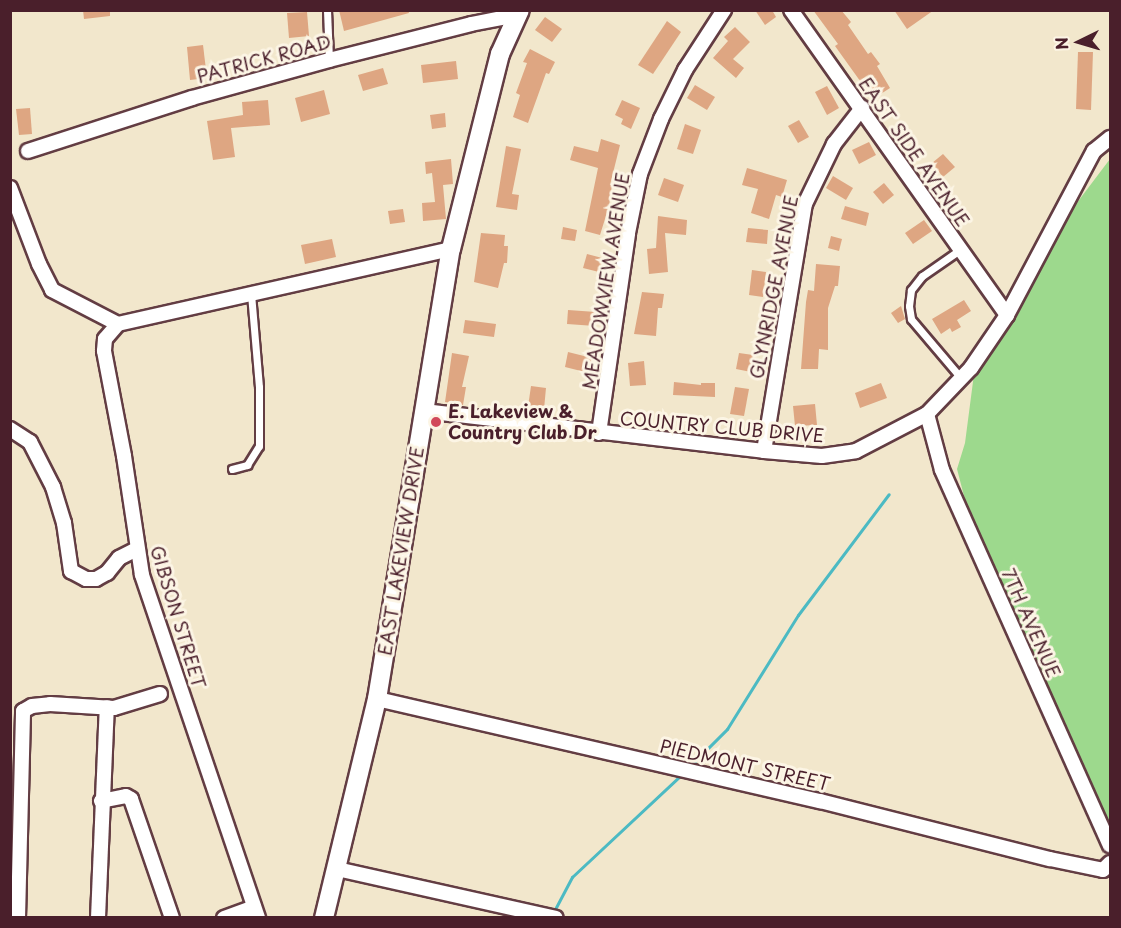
<!DOCTYPE html>
<style>
body{margin:0}
#map{position:relative;width:1121px;height:928px;overflow:hidden;background:#f2e7cc;font-family:"Playpen Sans",sans-serif}
div>[style]{position:absolute}
[style*='--x']{left:calc(var(--x)*1px);top:calc(var(--y)*1px);width:calc(var(--w)*1px);rotate:calc(var(--a)*1deg)}
.green>*{inset:0;background:#9dd98d}
.stream>*{height:3px;margin:-1.5px;padding:0 1.5px;transform-origin:1.5px;border-radius:1.5px;background:#4cbac3}
.building>*{inset:0;background:#dea682}
.roads{filter:drop-shadow(2px 0 #633d43) drop-shadow(-2px 0 #633d43) drop-shadow(0 2px #633d43) drop-shadow(0 -2px #633d43)}
.lane>*{height:7px;margin:-3.5px;padding:0 3.5px;transform-origin:3.5px;border-radius:3.5px;background:#fff}
.street>*{height:14px;margin:-7px;padding:0 7px;transform-origin:7px;border-radius:7px;background:#fff}
.secondary>*{height:18px;margin:-9px;padding:0 9px;transform-origin:9px;border-radius:9px;background:#fff}
.dots>*{width:16px;height:16px;translate:-50% -50%;box-sizing:border-box;border:3px solid #fcf5e5;border-radius:50%}
span{translate:-50% -50%;white-space:nowrap;text-align:center;line-height:1.15;-webkit-text-stroke:6px #fcf5e5;paint-order:stroke}
.street-label{font-size:18px;color:#4a1f2b}
.poi-label{font-size:18px;color:#4a1f2b;font-weight:700}
.left{translate:0 -50%;text-align:left}
.frame{position:absolute;inset:0;border:12px solid #4a1f2b;pointer-events:none}
.north{position:absolute;left:1049px;top:12px;width:60px;height:60px;-webkit-text-stroke:4px #fcf5e5;paint-order:stroke;rotate:265deg;font-size:16px;font-weight:700;line-height:24px;text-align:center;color:#4a1f2b}
.north::after{content:'';display:block;margin:auto;width:21px;height:27px;background:#4a1f2b;clip-path:polygon(50% 0,100% 100%,50% 72%,0 100%)}
</style>
<div id="map">
<div class="green">
<i style="clip-path:polygon(1110px 159px,1110px 836px,1053px 707px,1035px 655px,970px 519px,957px 469px,965px 443px,974px 374px,1018px 314px,1073px 208px)"></i>
</div>
<div class="stream">
<i style="--x:689;--y:767;--w:54;--a:-45"></i>
<i style="--x:727;--y:729;--w:134;--a:-58.1"></i>
<i style="--x:798;--y:615;--w:151;--a:-53.1"></i>
<i style="--x:553;--y:913;--w:41;--a:-62.2"></i>
<i style="--x:572;--y:877;--w:151;--a:-43.1"></i>
</div>
<div class="building">
<i style="clip-path:polygon(83px 10px,110px 10px,110px 16px,84px 19px)"></i>
<i style="clip-path:polygon(339px 10px,408px 10px,409px 13px,344px 31px)"></i>
<i style="clip-path:polygon(755px 10px,772px 10px,776px 17px,765px 25px)"></i>
<i style="clip-path:polygon(813px 10px,841px 10px,851px 22px,848px 25px,868px 54px,871px 52px,880px 64px,877px 66px,890px 88px,873px 99px,835px 46px,838px 44px)"></i>
<i style="clip-path:polygon(894px 10px,934px 10px,907px 29px)"></i>
<i style="clip-path:polygon(307px 12px,309px 36px,289px 38px,287px 13px)"></i>
<i style="clip-path:polygon(545px 17px,562px 29px,552px 42px,535px 30px)"></i>
<i style="clip-path:polygon(667px 21px,681px 32px,653px 74px,638px 65px)"></i>
<i style="clip-path:polygon(735px 27px,750px 42px,733px 59px,744px 68px,736px 78px,713px 58px,728px 41px,724px 37px)"></i>
<i style="clip-path:polygon(203px 45px,207px 78px,190px 80px,187px 47px)"></i>
<i style="clip-path:polygon(530px 49px,555px 62px,549px 74px,546px 73px,528px 123px,513px 117px,520px 95px,516px 93px,527px 63px,523px 62px)"></i>
<i style="clip-path:polygon(1078px 52px,1093px 52px,1091px 110px,1076px 109px)"></i>
<i style="clip-path:polygon(456px 61px,458px 79px,423px 83px,421px 65px)"></i>
<i style="clip-path:polygon(383px 68px,388px 84px,363px 91px,358px 75px)"></i>
<i style="clip-path:polygon(695px 85px,715px 97px,707px 110px,687px 98px)"></i>
<i style="clip-path:polygon(827px 86px,839px 108px,827px 115px,815px 92px)"></i>
<i style="clip-path:polygon(324px 90px,330px 114px,301px 122px,295px 98px)"></i>
<i style="clip-path:polygon(268px 100px,270px 125px,231px 128px,235px 157px,213px 160px,207px 121px,243px 115px,242px 102px)"></i>
<i style="clip-path:polygon(622px 100px,640px 108px,631px 129px,621px 124px,623px 119px,615px 115px)"></i>
<i style="clip-path:polygon(30px 108px,32px 134px,19px 135px,16px 109px)"></i>
<i style="clip-path:polygon(445px 113px,446px 127px,432px 129px,430px 115px)"></i>
<i style="clip-path:polygon(799px 120px,809px 137px,798px 143px,788px 126px)"></i>
<i style="clip-path:polygon(685px 124px,701px 130px,693px 154px,677px 149px)"></i>
<i style="clip-path:polygon(601px 139px,620px 145px,610px 185px,612px 185px,609px 206px,600px 235px,585px 231px,598px 168px,570px 160px,574px 146px,598px 152px)"></i>
<i style="clip-path:polygon(869px 142px,876px 155px,859px 164px,852px 150px)"></i>
<i style="clip-path:polygon(506px 146px,521px 149px,512px 194px,519px 195px,517px 210px,496px 207px)"></i>
<i style="clip-path:polygon(943px 154px,955px 167px,943px 177px,932px 163px)"></i>
<i style="clip-path:polygon(451px 159px,453px 184px,443px 185px,446px 219px,423px 221px,422px 203px,435px 202px,432px 173px,426px 174px,425px 162px)"></i>
<i style="clip-path:polygon(747px 168px,787px 180px,782px 197px,776px 195px,769px 219px,751px 213px,758px 189px,742px 185px)"></i>
<i style="clip-path:polygon(833px 176px,853px 188px,846px 200px,826px 188px)"></i>
<i style="clip-path:polygon(664px 178px,684px 185px,678px 202px,658px 195px)"></i>
<i style="clip-path:polygon(884px 183px,894px 195px,883px 204px,873px 192px)"></i>
<i style="clip-path:polygon(845px 206px,869px 213px,866px 226px,841px 219px)"></i>
<i style="clip-path:polygon(403px 209px,405px 222px,390px 224px,388px 211px)"></i>
<i style="clip-path:polygon(658px 216px,687px 220px,686px 235px,665px 233px,668px 272px,649px 274px,647px 249px,656px 248px)"></i>
<i style="clip-path:polygon(924px 220px,932px 231px,913px 244px,905px 233px)"></i>
<i style="clip-path:polygon(563px 227px,577px 230px,575px 241px,561px 239px)"></i>
<i style="clip-path:polygon(748px 228px,768px 230px,767px 244px,746px 242px)"></i>
<i style="clip-path:polygon(481px 233px,505px 235px,504px 246px,508px 246px,507px 263px,504px 263px,498px 288px,474px 282px)"></i>
<i style="clip-path:polygon(831px 236px,842px 239px,839px 251px,828px 248px)"></i>
<i style="clip-path:polygon(332px 239px,336px 257px,305px 264px,301px 245px)"></i>
<i style="clip-path:polygon(587px 254px,606px 259px,603px 273px,583px 268px)"></i>
<i style="clip-path:polygon(816px 264px,840px 266px,838px 286px,835px 286px,828px 308px,828px 350px,819px 349px,818px 369px,801px 369px,806px 302px,808px 290px,814px 291px)"></i>
<i style="clip-path:polygon(752px 270px,766px 272px,763px 297px,749px 295px)"></i>
<i style="clip-path:polygon(642px 292px,664px 294px,662px 308px,658px 308px,656px 336px,634px 334px)"></i>
<i style="clip-path:polygon(964px 300px,971px 311px,957px 320px,961px 327px,952px 332px,950px 328px,941px 334px,932px 319px)"></i>
<i style="clip-path:polygon(901px 306px,905px 319px,898px 323px,891px 313px)"></i>
<i style="clip-path:polygon(568px 310px,596px 312px,595px 326px,567px 324px)"></i>
<i style="clip-path:polygon(465px 320px,496px 324px,494px 337px,463px 333px)"></i>
<i style="clip-path:polygon(568px 352px,592px 358px,589px 373px,565px 367px)"></i>
<i style="clip-path:polygon(452px 353px,469px 356px,462px 387px,466px 387px,463px 405px,445px 402px)"></i>
<i style="clip-path:polygon(739px 353px,753px 355px,751px 372px,736px 369px)"></i>
<i style="clip-path:polygon(644px 361px,646px 385px,630px 386px,628px 363px)"></i>
<i style="clip-path:polygon(674px 382px,701px 385px,701px 383px,715px 383px,715px 397px,673px 395px)"></i>
<i style="clip-path:polygon(881px 383px,887px 398px,860px 408px,855px 393px)"></i>
<i style="clip-path:polygon(531px 386px,546px 388px,544px 409px,528px 407px)"></i>
<i style="clip-path:polygon(735px 387px,749px 389px,744px 416px,730px 414px)"></i>
<i style="clip-path:polygon(815px 404px,817px 425px,795px 426px,793px 406px)"></i>
</div>
<div class="roads">
<div class="lane">
<i style="--x:327;--y:10;--w:50;--a:87.7"></i>
<i style="--x:961;--y:249;--w:47;--a:145.3"></i>
<i style="--x:922;--y:276;--w:18;--a:128"></i>
<i style="--x:911;--y:290;--w:16;--a:97"></i>
<i style="--x:909;--y:306;--w:13;--a:81"></i>
<i style="--x:911;--y:319;--w:77;--a:49.7"></i>
<i style="--x:232;--y:469;--w:16;--a:-15"></i>
<i style="--x:247;--y:465;--w:22;--a:-58"></i>
<i style="--x:259;--y:446;--w:59;--a:-90"></i>
<i style="--x:259;--y:387;--w:93;--a:-94.9"></i>
</div>
<div class="street">
<i style="--x:791;--y:10;--w:374;--a:54.7"></i>
<i style="--x:28;--y:151;--w:172;--a:-17.9"></i>
<i style="--x:192;--y:98;--w:142;--a:-15.5"></i>
<i style="--x:329;--y:60;--w:146;--a:-14.2"></i>
<i style="--x:471;--y:24;--w:36;--a:-11"></i>
<i style="--x:506;--y:17;--w:9;--a:13"></i>
<i style="--x:10;--y:188;--w:81;--a:69.1"></i>
<i style="--x:39;--y:264;--w:29;--a:63"></i>
<i style="--x:52;--y:290;--w:74;--a:27.3"></i>
<i style="--x:118;--y:324;--w:20;--a:131"></i>
<i style="--x:105;--y:339;--w:12;--a:95"></i>
<i style="--x:104;--y:351;--w:107;--a:79.2"></i>
<i style="--x:124;--y:456;--w:120;--a:81.4"></i>
<i style="--x:142;--y:575;--w:362;--a:71.3"></i>
<i style="--x:118;--y:324;--w:341;--a:-12.7"></i>
<i style="--x:424;--y:411;--w:342;--a:6.7"></i>
<i style="--x:764;--y:451;--w:58;--a:4.9"></i>
<i style="--x:822;--y:456;--w:34;--a:-8"></i>
<i style="--x:856;--y:451;--w:80;--a:-27.5"></i>
<i style="--x:927;--y:414;--w:64;--a:-46.3"></i>
<i style="--x:971;--y:368;--w:64;--a:-55.8"></i>
<i style="--x:1007;--y:315;--w:186;--a:-62.1"></i>
<i style="--x:1094;--y:151;--w:21;--a:-39"></i>
<i style="--x:927;--y:414;--w:58;--a:75"></i>
<i style="--x:942;--y:470;--w:411;--a:65.9"></i>
<i style="--x:10;--y:429;--w:24;--a:33"></i>
<i style="--x:30;--y:442;--w:51;--a:62.9"></i>
<i style="--x:53;--y:487;--w:38;--a:73"></i>
<i style="--x:64;--y:523;--w:49;--a:81.7"></i>
<i style="--x:71;--y:571;--w:17;--a:28"></i>
<i style="--x:86;--y:579;--w:10;--a:0"></i>
<i style="--x:96;--y:579;--w:13;--a:-29"></i>
<i style="--x:107;--y:573;--w:19;--a:-51"></i>
<i style="--x:119;--y:558;--w:20;--a:-27"></i>
<i style="--x:599;--y:433;--w:202;--a:-81.7"></i>
<i style="--x:628;--y:233;--w:60;--a:-78.5"></i>
<i style="--x:640;--y:174;--w:59;--a:-69.1"></i>
<i style="--x:661;--y:119;--w:55;--a:-63.9"></i>
<i style="--x:685;--y:70;--w:72;--a:-57"></i>
<i style="--x:764;--y:451;--w:250;--a:-80.6"></i>
<i style="--x:805;--y:204;--w:67;--a:-64.2"></i>
<i style="--x:834;--y:144;--w:46;--a:-52.1"></i>
<i style="--x:377;--y:699;--w:455;--a:13"></i>
<i style="--x:820;--y:801;--w:237;--a:14.2"></i>
<i style="--x:1050;--y:859;--w:54;--a:11.7"></i>
<i style="--x:1103;--y:870;--w:10;--a:-45"></i>
<i style="--x:101;--y:801;--w:25;--a:-11"></i>
<i style="--x:126;--y:796;--w:6;--a:31"></i>
<i style="--x:131;--y:799;--w:126;--a:71"></i>
<i style="--x:337;--y:869;--w:224;--a:12.6"></i>
<i style="--x:18;--y:918;--w:207;--a:-88.6"></i>
<i style="--x:23;--y:711;--w:10;--a:-29"></i>
<i style="--x:32;--y:706;--w:18;--a:-6"></i>
<i style="--x:50;--y:704;--w:64;--a:3.6"></i>
<i style="--x:114;--y:708;--w:48;--a:-16.9"></i>
<i style="--x:98;--y:918;--w:211;--a:-87.6"></i>
<i style="--x:224;--y:918;--w:32;--a:-20"></i>
</div>
<div class="secondary">
<i style="--x:324;--y:918;--w:225;--a:-76.4"></i>
<i style="--x:377;--y:699;--w:456;--a:-80.7"></i>
<i style="--x:451;--y:249;--w:201;--a:-75.9"></i>
<i style="--x:500;--y:54;--w:48;--a:-65.6"></i>
</div>
</div>
<div class="dots">
<i style="left:436px;top:422px;background:#d1495b"></i>
</div>
<div class="street-label">
<span style="left:264px;top:59px;rotate:-15deg">PATRICK ROAD</span>
<span style="left:914px;top:152px;rotate:55deg">EAST SIDE AVENUE</span>
<span style="left:606px;top:281px;rotate:-81deg">MEADOWVIEW AVENUE</span>
<span style="left:774px;top:287px;rotate:-79deg">GLYNRIDGE AVENUE</span>
<span style="left:722px;top:427px;rotate:5deg">COUNTRY CLUB DRIVE</span>
<span style="left:401px;top:551px;rotate:-81deg">EAST LAKEVIEW DRIVE</span>
<span style="left:178px;top:617px;rotate:73deg">GIBSON STREET</span>
<span style="left:1031px;top:623px;rotate:66deg">7TH AVENUE</span>
<span style="left:745px;top:765px;rotate:13deg">PIEDMONT STREET</span>
</div>
<div class="poi-label">
<span class="left" style="left:448px;top:422px">E. Lakeview &amp;<br>Country Club Dr</span>
</div>
<div class="frame"></div>
<div class="north">N</div>
</div>
